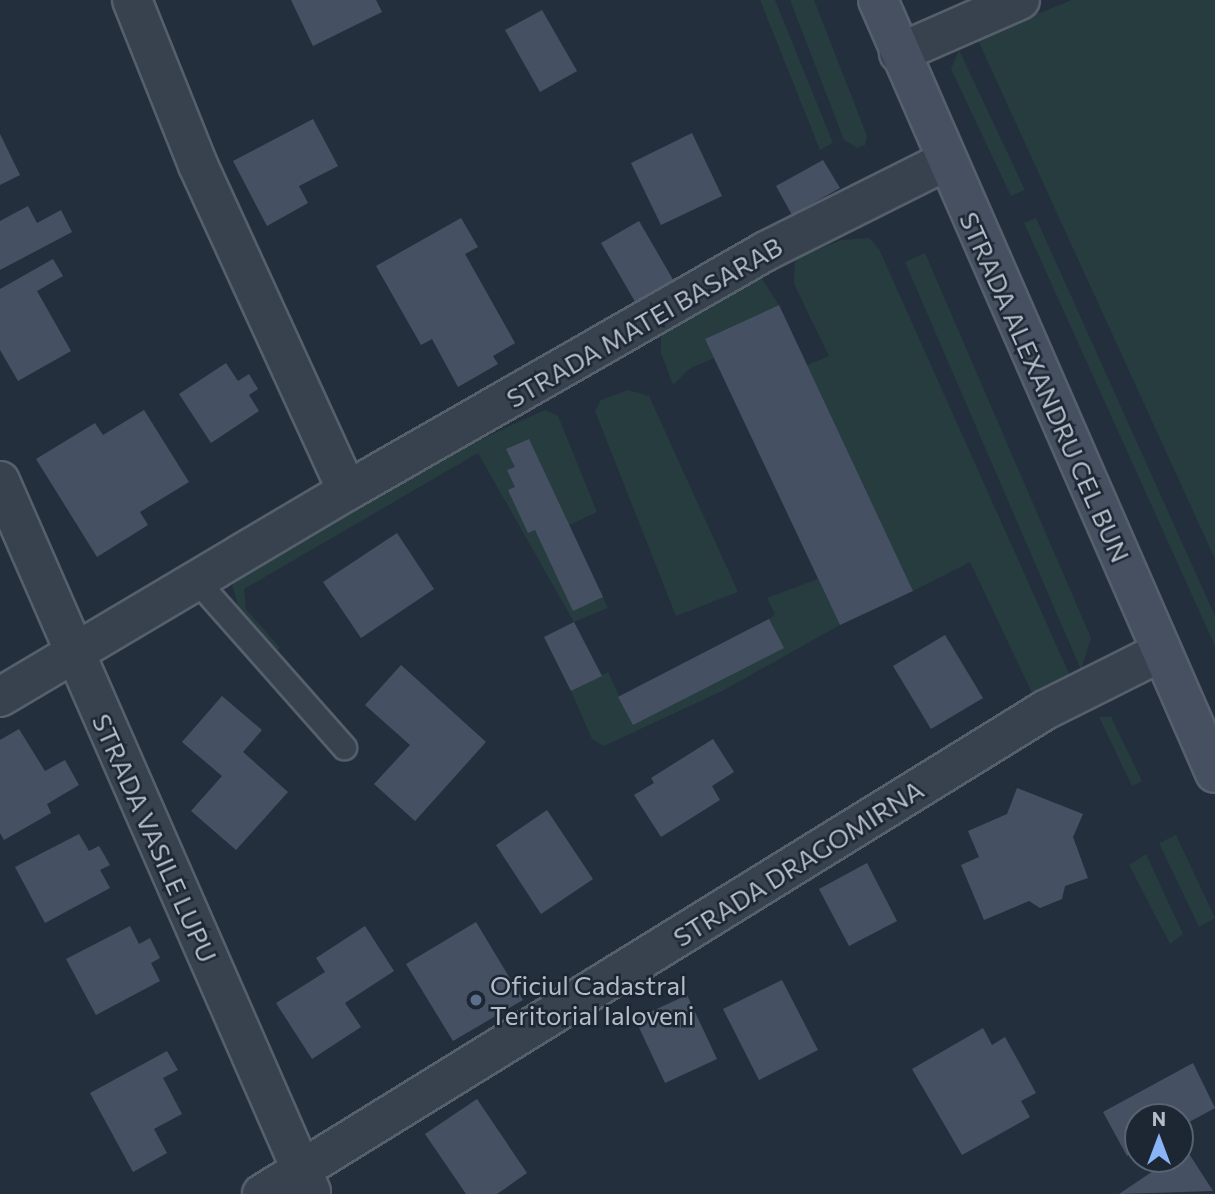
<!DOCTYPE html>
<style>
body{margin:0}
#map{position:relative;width:1215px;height:1194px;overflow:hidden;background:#242f3e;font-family:Commissioner,sans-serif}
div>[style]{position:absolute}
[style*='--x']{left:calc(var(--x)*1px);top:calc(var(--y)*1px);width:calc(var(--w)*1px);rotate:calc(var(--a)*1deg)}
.green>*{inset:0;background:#263c3f}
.building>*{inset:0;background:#455162}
.roads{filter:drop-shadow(2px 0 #565f6c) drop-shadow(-2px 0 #565f6c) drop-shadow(0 2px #565f6c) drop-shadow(0 -2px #565f6c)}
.lane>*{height:23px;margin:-11.5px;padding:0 11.5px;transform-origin:11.5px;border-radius:11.5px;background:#38414e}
.street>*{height:38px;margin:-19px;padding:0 19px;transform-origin:19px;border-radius:19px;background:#38414e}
.secondary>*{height:38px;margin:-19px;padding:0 19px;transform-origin:19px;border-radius:19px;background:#465061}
.dots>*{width:19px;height:19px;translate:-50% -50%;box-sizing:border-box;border:4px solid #1d2633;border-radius:50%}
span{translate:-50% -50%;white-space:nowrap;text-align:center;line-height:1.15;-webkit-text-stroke:5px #1d2633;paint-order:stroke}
.street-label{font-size:26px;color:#b4bcc9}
.poi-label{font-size:26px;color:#b4bcc9}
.left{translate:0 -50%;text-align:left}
.north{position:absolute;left:1124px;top:1103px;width:70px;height:70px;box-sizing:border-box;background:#1d2633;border:2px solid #59626f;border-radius:50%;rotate:0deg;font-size:19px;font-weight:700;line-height:28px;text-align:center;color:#b4bcc9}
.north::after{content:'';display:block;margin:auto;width:24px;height:32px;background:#8ab4f8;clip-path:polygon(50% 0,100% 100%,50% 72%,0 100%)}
</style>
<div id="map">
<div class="green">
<i style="clip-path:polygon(760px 0,775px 0,833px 143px,820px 150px)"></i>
<i style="clip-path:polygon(790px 0,814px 0,867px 136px,865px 145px,857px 148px,844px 140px)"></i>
<i style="clip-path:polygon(1072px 0,1215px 0,1215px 559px,977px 38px)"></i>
<i style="clip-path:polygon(959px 50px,1025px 190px,1011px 196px,951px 69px)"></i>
<i style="clip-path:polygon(1036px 218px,1215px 616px,1215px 646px,1024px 223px)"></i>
<i style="clip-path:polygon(869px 238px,879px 249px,1071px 678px,1034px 697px,970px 562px,913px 591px,807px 365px,829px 356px,794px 284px,795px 258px,842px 240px)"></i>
<i style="clip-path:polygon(925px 253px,1091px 638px,1081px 670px,905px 262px)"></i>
<i style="clip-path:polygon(760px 276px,779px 305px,705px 339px,714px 358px,689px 369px,673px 385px,661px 353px,661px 336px,672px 320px)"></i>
<i style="clip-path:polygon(628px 390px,649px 396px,738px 592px,676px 616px,595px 411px,601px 400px)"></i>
<i style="clip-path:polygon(545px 410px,558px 416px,597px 512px,569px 525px,608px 608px,574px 622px,478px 453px,244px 589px,246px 609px,280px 648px,273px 652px,241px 616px,231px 580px,477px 441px)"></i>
<i style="clip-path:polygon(818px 579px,840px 625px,724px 690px,604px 746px,592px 739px,571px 691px,608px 672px,619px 696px,769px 619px,775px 614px,767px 598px)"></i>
<i style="clip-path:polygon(1099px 717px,1111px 717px,1142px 781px,1132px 786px)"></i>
<i style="clip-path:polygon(1176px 835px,1215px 918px,1199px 927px,1159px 843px)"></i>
<i style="clip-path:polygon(1146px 854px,1183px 934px,1170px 944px,1129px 865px)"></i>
</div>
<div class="building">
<i style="clip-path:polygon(291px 0,376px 0,382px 12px,313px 46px)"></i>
<i style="clip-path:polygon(542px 10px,577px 71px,540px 92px,505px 30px)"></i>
<i style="clip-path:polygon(313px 119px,338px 166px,299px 186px,308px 203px,267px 226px,233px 161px)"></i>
<i style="clip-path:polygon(692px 133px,722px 196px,661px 225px,631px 163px)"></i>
<i style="clip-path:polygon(0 134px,20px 175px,0 185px)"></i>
<i style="clip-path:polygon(823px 160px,840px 188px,792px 215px,776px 186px)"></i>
<i style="clip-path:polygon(28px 206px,37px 223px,61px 210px,72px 232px,0 270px,0 221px)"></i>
<i style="clip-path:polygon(461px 218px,478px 247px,465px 254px,515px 343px,493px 356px,498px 364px,458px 387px,432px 339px,421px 345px,376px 266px)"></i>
<i style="clip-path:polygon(639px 221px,675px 283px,637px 305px,601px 243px)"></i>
<i style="clip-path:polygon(53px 259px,63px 276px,37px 291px,71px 351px,18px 381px,0 350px,0 289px)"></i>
<i style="clip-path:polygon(779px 305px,913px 591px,840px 625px,705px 339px)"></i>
<i style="clip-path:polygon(226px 363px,238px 381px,249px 374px,258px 389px,249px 395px,259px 411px,211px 443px,179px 394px)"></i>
<i style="clip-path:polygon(144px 410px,189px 482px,140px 512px,148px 525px,97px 557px,36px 459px,95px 423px,103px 435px)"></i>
<i style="clip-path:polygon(529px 439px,603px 597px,573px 611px,535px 530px,528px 533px,508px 490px,515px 487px,507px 470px,515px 467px,506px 449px)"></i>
<i style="clip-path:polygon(397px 533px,434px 589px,361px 638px,323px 582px)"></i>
<i style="clip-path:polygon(769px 619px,784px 648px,633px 725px,618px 697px)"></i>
<i style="clip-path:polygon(574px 622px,602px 676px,571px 691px,544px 637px)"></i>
<i style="clip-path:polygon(945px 635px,983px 698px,931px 729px,893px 666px)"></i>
<i style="clip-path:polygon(401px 665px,486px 742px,415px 821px,374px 784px,410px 745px,365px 705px)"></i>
<i style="clip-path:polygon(222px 696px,262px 730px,243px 752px,288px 792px,236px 850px,191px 811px,222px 776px,182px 742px)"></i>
<i style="clip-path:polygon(19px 729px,45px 771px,65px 760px,79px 785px,47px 804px,51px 813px,4px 840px,0 833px,0 740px)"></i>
<i style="clip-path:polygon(713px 739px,734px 772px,712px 786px,720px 800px,661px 837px,634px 795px,654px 783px,651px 778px)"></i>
<i style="clip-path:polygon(1017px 788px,1083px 814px,1073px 837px,1088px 878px,1065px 886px,1062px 899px,1040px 908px,1029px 901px,984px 920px,961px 865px,979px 857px,968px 831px,1007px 814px)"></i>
<i style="clip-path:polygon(547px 810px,593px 879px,541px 914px,496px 845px)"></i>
<i style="clip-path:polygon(79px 834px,89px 851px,99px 846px,110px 865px,100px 870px,110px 888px,45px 923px,15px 867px)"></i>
<i style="clip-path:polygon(867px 863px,897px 921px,849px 946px,819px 889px)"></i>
<i style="clip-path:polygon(476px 922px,523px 1000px,453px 1041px,406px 964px)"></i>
<i style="clip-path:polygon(130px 926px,139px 944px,150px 938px,160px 958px,151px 963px,160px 981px,96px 1015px,66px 959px)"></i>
<i style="clip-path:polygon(365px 926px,394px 971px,345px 1003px,361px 1027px,312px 1059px,276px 1003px,325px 972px,316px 958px)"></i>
<i style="clip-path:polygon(782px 980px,818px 1050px,759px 1080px,723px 1009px)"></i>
<i style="clip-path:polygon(687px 995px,717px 1059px,665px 1083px,635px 1019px)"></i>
<i style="clip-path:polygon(983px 1028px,992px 1045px,1005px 1037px,1036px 1093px,1021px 1101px,1030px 1117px,962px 1155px,912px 1069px)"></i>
<i style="clip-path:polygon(167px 1051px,178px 1070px,163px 1078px,182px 1114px,154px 1129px,167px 1153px,133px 1172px,90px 1093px)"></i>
<i style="clip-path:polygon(1193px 1063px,1215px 1108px,1180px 1127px,1180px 1117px,1138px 1117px,1138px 1150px,1127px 1156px,1103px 1112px)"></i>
<i style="clip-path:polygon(477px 1099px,527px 1173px,497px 1194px,466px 1194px,425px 1134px)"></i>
<i style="clip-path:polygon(1186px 1149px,1213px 1191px,1119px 1194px,1171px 1159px,1180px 1159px)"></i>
</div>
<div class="roads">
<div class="lane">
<i style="--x:197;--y:581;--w:222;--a:48.5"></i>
</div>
<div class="street">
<i style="--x:132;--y:0;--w:178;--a:68.2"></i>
<i style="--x:198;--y:165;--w:358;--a:65.4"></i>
<i style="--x:899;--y:53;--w:132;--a:-23.7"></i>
<i style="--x:0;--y:481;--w:776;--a:66.37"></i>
<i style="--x:0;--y:697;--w:404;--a:-30.7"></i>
<i style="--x:347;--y:491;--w:483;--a:-29.8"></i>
<i style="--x:766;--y:251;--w:201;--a:-26.6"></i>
<i style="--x:262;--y:1194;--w:921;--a:-31.72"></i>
<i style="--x:1045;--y:710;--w:130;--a:-26.6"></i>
</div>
<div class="secondary">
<i style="--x:878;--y:0;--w:843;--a:66.44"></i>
</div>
</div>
<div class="dots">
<i style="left:476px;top:1000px;background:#5c6f8a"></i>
</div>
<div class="street-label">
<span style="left:644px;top:322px;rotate:-30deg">STRADA MATEI BASARAB</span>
<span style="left:1045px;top:387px;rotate:66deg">STRADA ALEXANDRU CEL BUN</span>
<span style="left:155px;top:838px;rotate:66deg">STRADA VASILE LUPU</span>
<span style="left:798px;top:863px;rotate:-32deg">STRADA DRAGOMIRNA</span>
</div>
<div class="poi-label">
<span class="left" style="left:490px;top:1000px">Oficiul Cadastral<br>Teritorial Ialoveni</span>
</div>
<div class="north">N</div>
</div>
